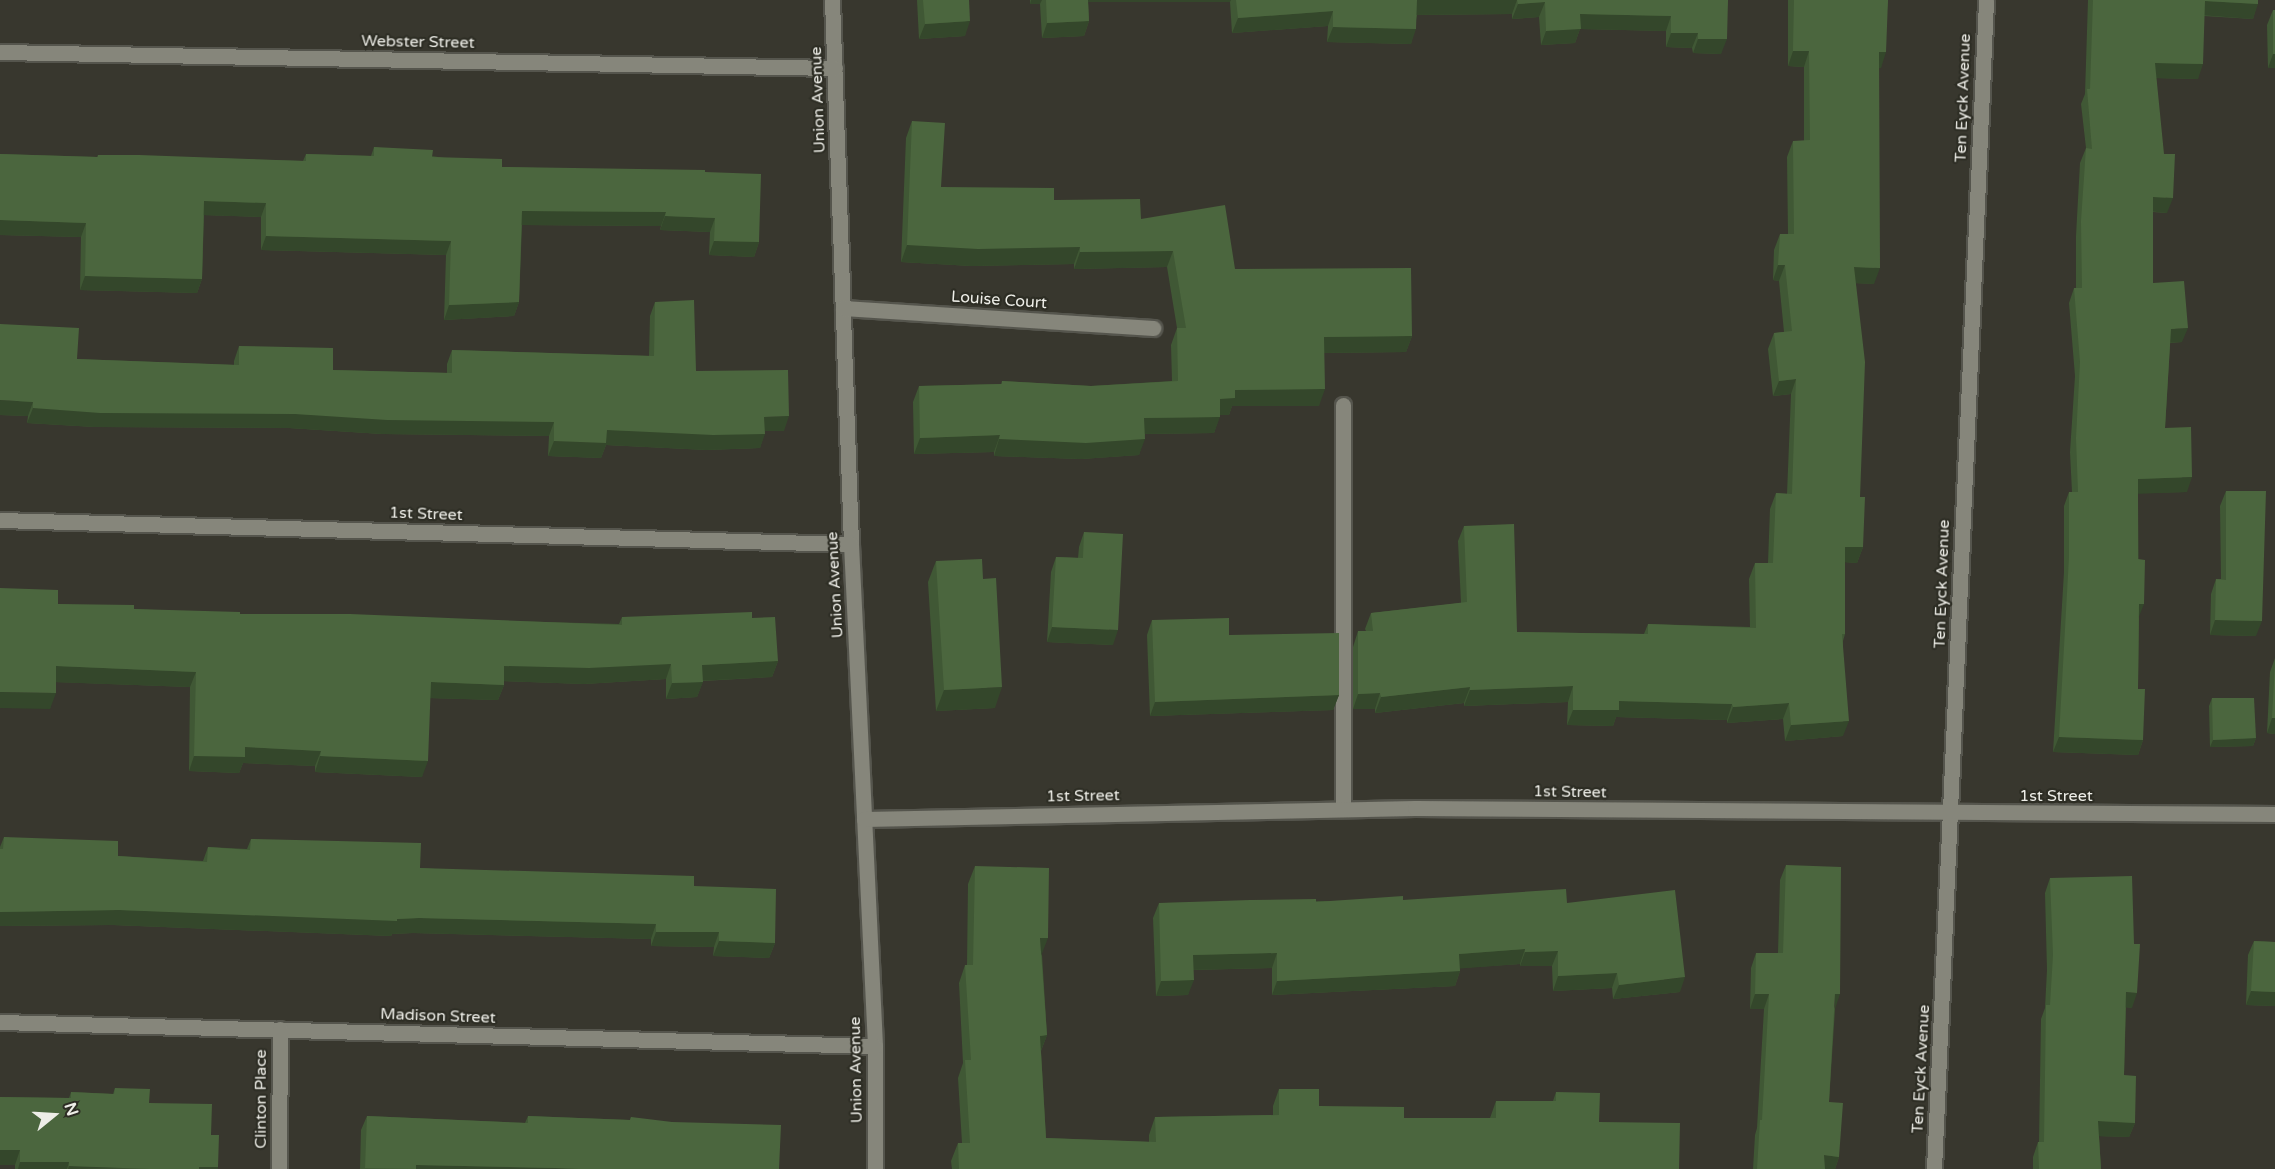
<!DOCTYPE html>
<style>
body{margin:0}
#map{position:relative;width:2275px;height:1169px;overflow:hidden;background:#38372e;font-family:"Varela Round",sans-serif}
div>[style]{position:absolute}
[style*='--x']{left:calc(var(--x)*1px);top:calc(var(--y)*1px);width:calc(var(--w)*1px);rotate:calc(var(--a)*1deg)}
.roads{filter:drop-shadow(2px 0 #55554d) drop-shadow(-2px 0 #55554d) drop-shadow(0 2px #55554d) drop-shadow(0 -2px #55554d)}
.lane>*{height:15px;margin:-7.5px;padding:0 7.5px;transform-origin:7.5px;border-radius:7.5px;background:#86867b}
.street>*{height:15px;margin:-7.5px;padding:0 7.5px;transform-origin:7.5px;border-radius:7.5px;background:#86867b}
.wall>*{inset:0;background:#405835}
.shaded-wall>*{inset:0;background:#34472b}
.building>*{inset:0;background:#4b663e}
span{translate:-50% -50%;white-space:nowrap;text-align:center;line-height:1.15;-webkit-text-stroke:4.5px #2d2d24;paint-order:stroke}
.street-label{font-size:16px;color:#eeeee8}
.north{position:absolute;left:24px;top:1085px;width:60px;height:60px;-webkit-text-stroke:4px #2d2d24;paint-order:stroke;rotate:72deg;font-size:16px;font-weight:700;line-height:24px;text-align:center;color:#eeeee8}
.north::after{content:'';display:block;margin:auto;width:21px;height:27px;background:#eeeee8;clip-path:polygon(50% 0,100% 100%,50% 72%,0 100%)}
</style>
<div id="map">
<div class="roads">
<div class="lane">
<i style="--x:1343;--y:405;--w:404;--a:90"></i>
</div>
<div class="street">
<i style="--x:832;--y:0;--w:544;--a:88"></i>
<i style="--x:851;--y:544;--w:503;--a:87.26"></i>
<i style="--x:875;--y:1046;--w:123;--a:90"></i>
<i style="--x:0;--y:52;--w:835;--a:1.1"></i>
<i style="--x:843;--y:308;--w:311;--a:3.7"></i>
<i style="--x:0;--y:520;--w:851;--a:1.62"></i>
<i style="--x:864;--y:819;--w:551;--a:-1.14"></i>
<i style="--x:1415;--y:808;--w:860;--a:0.4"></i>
<i style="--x:0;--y:1022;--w:875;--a:1.57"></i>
<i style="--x:279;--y:1169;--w:140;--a:-89.6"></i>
<i style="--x:1934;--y:1169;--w:1170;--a:-87.45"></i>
</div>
</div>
<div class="wall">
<i style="clip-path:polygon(917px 0,969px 0,965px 36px,919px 39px)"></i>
<i style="clip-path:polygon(1030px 0,1728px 0,1721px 54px,1693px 53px,1692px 48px,1666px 47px,1666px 31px,1580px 29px,1575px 43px,1541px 45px,1539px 17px,1512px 19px,1512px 14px,1417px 15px,1411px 44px,1327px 42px,1328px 26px,1232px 33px,1230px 2px,1088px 2px,1089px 21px,1084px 36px,1042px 38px,1040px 4px,1030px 4px)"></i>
<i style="clip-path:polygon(1788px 0,1888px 0,1881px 68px,1879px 68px,1874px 284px,1856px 283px,1860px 497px,1863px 547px,1857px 563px,1845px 562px,1845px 634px,1843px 641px,1843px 736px,1785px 741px,1783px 719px,1727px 723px,1727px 720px,1616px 717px,1613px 726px,1567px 725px,1568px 702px,1464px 706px,1464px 703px,1375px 713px,1375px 709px,1353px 709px,1353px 647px,1358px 631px,1366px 631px,1365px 629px,1371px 613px,1461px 603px,1458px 541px,1464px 526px,1517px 632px,1644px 634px,1648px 624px,1750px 627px,1749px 579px,1755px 563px,1768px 563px,1770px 509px,1776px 493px,1787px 494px,1791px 394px,1773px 396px,1768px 349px,1774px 333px,1784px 332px,1779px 281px,1773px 280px,1774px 250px,1780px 234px,1788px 234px,1787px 157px,1793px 141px,1804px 141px,1804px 67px,1788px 66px)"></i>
<i style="clip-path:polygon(2088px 0,2258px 0,2253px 19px,2204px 16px,2198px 79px,2156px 78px,2167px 213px,2153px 212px,2153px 283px,2182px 342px,2170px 343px,2165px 428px,2187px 492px,2138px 493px,2139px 617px,2138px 689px,2143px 740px,2138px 755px,2053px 752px,2064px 572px,2064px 506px,2069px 492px,2072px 492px,2070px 452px,2075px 376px,2069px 303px,2074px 288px,2076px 288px,2076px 236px,2080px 163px,2086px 148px,2081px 104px,2085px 94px)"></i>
<i style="clip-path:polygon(2273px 10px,2275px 68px,2268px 68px,2267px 25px)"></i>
<i style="clip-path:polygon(912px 121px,941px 187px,1054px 200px,1141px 219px,1235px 269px,1412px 336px,1406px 352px,1324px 353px,1319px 406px,1232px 406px,1229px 415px,1220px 415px,1214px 433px,1145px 434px,1139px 455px,1081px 459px,994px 456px,994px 452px,914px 454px,913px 402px,919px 386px,1001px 384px,1002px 381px,1091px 386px,1172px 381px,1171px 345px,1177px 328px,1167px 267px,1074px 269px,1074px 264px,972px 266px,901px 262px,906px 138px)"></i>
<i style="clip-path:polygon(374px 147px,502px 167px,705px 172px,759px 242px,754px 257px,709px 255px,710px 232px,660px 230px,661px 226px,522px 225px,519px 302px,514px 316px,444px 320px,446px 255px,261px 250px,261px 217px,204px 215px,202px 279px,197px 293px,80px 290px,81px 237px,0 235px,0 154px,97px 157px,98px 155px,303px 161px,306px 154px,371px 156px)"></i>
<i style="clip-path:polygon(655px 302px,696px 371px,784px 431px,765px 431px,760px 448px,707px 450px,606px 445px,601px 458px,548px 456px,549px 436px,382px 434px,289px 428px,95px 427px,27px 423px,28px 416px,0 415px,77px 359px,234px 365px,234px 361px,239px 346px,333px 370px,447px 373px,447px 364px,452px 350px,649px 356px,650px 316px)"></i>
<i style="clip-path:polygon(2226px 491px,2256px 636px,2210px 635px,2211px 594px,2216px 579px,2221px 579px,2220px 506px)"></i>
<i style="clip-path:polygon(1084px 532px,1113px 645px,1047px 642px,1051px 572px,1056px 557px,1078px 558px,1079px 547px)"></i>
<i style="clip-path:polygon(936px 561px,995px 708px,936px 711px,928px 582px)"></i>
<i style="clip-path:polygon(58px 604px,134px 609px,240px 614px,619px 624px,622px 617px,752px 618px,778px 661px,772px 677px,703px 681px,697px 697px,666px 699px,666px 679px,584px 684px,504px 681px,504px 685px,498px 700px,430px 698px,422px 777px,315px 772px,315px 766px,243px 763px,239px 773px,189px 771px,190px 687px,56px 682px,50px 709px)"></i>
<i style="clip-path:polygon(1152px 620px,1229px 635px,1339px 695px,1333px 710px,1150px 716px,1147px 635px)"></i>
<i style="clip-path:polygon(2275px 658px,2275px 734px,2267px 733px,2270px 672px)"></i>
<i style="clip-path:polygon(2212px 698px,2256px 738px,2253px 746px,2210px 747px,2209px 706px)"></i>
<i style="clip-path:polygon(4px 837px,118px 856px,203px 861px,208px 847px,247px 849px,251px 839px,420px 868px,694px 886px,775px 943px,769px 958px,713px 956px,714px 947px,651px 946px,651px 939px,413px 933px,392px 934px,391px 936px,113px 925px,0 926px,0 847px)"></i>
<i style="clip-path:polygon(1786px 865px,1835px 1009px,1829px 1102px,1839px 1157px,1835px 1169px,1753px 1169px,1755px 1135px,1757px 1128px,1764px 1009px,1750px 1009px,1751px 968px,1756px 953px,1778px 953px,1780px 880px)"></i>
<i style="clip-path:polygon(975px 866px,1042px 955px,1047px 1035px,1041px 1051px,1046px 1138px,1149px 1142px,1149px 1135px,1155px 1117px,1273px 1115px,1273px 1106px,1279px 1089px,1319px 1106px,1404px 1118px,1490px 1118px,1496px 1101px,1553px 1101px,1556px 1092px,1599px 1122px,1679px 1169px,952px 1169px,951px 1161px,958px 1143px,962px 1143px,958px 1078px,963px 1063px,959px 983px,965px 965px,967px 965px,968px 884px)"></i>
<i style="clip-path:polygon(2050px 878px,2132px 1008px,2126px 1007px,2124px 1075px,2135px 1123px,2129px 1137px,2099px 1136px,2101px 1169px,2033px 1169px,2033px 1157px,2038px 1142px,2039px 1142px,2041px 1019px,2045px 1008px,2047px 970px,2045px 893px)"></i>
<i style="clip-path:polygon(1403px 900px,1567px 903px,1680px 992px,1613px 999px,1612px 988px,1553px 991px,1552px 966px,1520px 966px,1520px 964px,1460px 968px,1460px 971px,1455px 986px,1272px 995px,1272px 968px,1193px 970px,1188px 995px,1156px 996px,1153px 918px,1159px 903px)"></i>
<i style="clip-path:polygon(2254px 941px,2275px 942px,2275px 1006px,2246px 1005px,2248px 955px)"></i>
<i style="clip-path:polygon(115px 1088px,149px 1103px,211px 1135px,218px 1167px,218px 1169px,15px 1169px,15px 1165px,0 1165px,0 1097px,69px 1098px,71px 1092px,113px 1094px)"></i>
<i style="clip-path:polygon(367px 1116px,525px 1123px,528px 1116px,630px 1120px,631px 1117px,779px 1169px,360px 1169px,361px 1130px)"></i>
</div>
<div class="shaded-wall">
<i style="clip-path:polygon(1031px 0,1042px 0,1040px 4px,1030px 4px)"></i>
<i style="clip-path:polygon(1083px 0,1231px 0,1230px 2px,1082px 2px)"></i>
<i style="clip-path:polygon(1417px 0,1517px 0,1512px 14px,1411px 15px)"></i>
<i style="clip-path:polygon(2205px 1px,2258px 4px,2253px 19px,2200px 15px)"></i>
<i style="clip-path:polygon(1545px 2px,1539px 17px,1512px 19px,1518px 4px)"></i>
<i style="clip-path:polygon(1333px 11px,1328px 26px,1232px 33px,1238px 18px)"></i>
<i style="clip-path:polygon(1580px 14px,1671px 16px,1666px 31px,1580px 29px,1575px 43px,1541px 45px,1546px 31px)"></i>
<i style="clip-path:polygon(970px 21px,965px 36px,919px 39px,925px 24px)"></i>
<i style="clip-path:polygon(1089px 21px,1084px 36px,1042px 38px,1047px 23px)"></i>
<i style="clip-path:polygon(1333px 27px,1416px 29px,1411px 44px,1327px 42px)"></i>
<i style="clip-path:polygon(1671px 33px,1698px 33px,1692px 48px,1666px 47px)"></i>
<i style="clip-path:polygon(1698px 39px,1727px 39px,1721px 54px,1693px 53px)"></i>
<i style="clip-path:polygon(1793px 51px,1809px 51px,1804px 67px,1788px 66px)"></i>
<i style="clip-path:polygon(1879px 52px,1886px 52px,1881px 68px,1873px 68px)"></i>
<i style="clip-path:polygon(2273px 54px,2275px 54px,2275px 68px,2268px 68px)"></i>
<i style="clip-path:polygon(2155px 63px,2203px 64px,2198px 79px,2150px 78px)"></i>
<i style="clip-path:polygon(2153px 197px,2173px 198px,2167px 213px,2148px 211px)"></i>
<i style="clip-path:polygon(204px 201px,266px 203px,261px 217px,199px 215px)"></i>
<i style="clip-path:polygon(522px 211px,666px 212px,661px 226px,517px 225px)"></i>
<i style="clip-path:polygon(665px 216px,715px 218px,710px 232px,660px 230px)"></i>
<i style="clip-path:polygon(0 220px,86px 223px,81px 237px,0 235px)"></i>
<i style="clip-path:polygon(266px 236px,451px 241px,446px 255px,261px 250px)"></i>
<i style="clip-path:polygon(714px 241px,759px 242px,754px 257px,709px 255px)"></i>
<i style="clip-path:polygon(907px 245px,1080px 247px,1074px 264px,972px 266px,901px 262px)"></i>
<i style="clip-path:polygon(1173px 251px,1167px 267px,1074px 269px,1080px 252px)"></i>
<i style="clip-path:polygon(1778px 265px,1785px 265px,1779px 281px,1773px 280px)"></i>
<i style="clip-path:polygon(1854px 267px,1880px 268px,1874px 284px,1848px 283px)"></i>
<i style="clip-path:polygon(85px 276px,202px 279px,197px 293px,80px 290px)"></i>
<i style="clip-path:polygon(519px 302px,514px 316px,444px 320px,449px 305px)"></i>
<i style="clip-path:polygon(2188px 328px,2182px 342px,2165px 343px,2171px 329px)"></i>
<i style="clip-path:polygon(1412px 336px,1406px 352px,1318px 353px,1324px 337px)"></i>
<i style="clip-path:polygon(1796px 379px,1791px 394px,1773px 396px,1779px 381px)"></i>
<i style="clip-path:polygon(1325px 389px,1319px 406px,1232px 406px,1229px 415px,1214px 415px,1220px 399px,1235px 390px)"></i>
<i style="clip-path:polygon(0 400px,33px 402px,28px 416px,0 415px)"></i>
<i style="clip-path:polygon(33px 408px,295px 414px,554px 422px,549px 436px,382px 434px,289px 428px,95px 427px,27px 423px)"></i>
<i style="clip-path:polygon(789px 416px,784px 431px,759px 431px,764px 417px)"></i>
<i style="clip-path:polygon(1220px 417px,1214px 433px,1138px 434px,1144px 418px)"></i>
<i style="clip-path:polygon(607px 430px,765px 434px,760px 448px,707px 450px,606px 445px,601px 458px,548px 456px,554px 441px)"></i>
<i style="clip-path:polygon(1000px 435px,994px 452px,914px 454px,920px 438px)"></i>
<i style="clip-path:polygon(999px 439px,1145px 439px,1139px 455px,1081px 459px,994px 456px)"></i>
<i style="clip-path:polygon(2192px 477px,2187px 492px,2133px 494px,2138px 479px)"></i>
<i style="clip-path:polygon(1845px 547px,1863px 547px,1857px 563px,1839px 562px)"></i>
<i style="clip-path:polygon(2139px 604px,2144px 604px,2138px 619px)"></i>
<i style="clip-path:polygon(2215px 620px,2262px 621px,2256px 636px,2210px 635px)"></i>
<i style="clip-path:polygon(1052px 627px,1118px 630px,1113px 645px,1047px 642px)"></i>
<i style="clip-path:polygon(778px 661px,772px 677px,696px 681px,702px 665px)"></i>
<i style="clip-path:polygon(671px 664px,666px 679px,584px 684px,499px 681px,504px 666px)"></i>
<i style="clip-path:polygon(56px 666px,196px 672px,190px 687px,51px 682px)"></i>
<i style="clip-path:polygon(431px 682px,504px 685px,498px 700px,425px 698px)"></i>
<i style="clip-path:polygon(703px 682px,697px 697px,666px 699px,672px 683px)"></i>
<i style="clip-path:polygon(1573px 686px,1568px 702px,1464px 706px,1470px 690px)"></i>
<i style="clip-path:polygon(1002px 687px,995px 708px,936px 711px,944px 690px)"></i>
<i style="clip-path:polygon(1470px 687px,1464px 703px,1375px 713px,1381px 697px)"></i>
<i style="clip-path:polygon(0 692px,56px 693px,50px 709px,0 708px)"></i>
<i style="clip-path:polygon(1380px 693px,1375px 709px,1353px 709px,1358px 694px)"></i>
<i style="clip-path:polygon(1339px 695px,1333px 710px,1150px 716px,1155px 702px)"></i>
<i style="clip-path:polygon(1619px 701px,1732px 704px,1727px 720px,1616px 717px,1613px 726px,1567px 725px,1573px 710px)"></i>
<i style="clip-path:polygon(1789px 703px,1783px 719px,1727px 723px,1733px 707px)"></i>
<i style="clip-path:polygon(2272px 718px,2275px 718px,2275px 734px,2267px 733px)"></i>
<i style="clip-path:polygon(1849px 721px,1843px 736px,1785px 741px,1791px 725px)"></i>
<i style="clip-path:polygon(2059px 737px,2143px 740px,2138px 755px,2053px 752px)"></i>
<i style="clip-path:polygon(2256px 738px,2253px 746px,2210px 747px,2213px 740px)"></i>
<i style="clip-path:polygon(245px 747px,321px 751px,315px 766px,243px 763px,239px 773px,189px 771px,194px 756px)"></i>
<i style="clip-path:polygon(320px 756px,428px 761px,422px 777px,315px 772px)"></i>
<i style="clip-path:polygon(119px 910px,397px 919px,419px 918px,656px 924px,651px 939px,413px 933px,392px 934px,391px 936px,113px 925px,0 926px,0 912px)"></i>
<i style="clip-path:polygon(656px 932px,719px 932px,714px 947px,651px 946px)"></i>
<i style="clip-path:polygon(1040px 938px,1048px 938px,1041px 956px)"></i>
<i style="clip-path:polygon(719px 941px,775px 943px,769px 958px,713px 956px)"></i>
<i style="clip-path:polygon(1525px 949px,1520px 964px,1454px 969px,1459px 954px)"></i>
<i style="clip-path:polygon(1558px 951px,1552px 966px,1520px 966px,1525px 952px)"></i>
<i style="clip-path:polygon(1277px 953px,1272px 968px,1187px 970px,1193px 955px)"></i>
<i style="clip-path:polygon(1460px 971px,1455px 986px,1272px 995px,1277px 981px)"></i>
<i style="clip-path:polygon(1617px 973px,1612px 988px,1553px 991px,1558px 976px)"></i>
<i style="clip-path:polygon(1685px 977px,1680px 992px,1613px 999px,1619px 985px)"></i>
<i style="clip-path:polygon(1194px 980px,1188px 995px,1156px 996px,1161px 981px)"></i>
<i style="clip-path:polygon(2251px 991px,2275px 992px,2275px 1006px,2246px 1005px)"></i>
<i style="clip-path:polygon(2126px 992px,2137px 993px,2132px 1008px,2121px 1007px)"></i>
<i style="clip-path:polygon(1755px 994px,1769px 994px,1764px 1009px,1750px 1009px)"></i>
<i style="clip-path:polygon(1835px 994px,1840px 994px,1835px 1009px)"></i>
<i style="clip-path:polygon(1047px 1035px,1040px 1053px,1040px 1036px)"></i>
<i style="clip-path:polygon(2098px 1121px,2135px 1123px,2129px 1137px,2092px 1136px)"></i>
<i style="clip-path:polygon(0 1150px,20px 1150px,15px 1165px,0 1165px)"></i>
<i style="clip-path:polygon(1824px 1155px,1839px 1157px,1835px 1169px,1819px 1169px)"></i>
<i style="clip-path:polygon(20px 1162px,69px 1162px,67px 1169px,18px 1169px)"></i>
<i style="clip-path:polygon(416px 1165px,555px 1168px,581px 1169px,415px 1169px)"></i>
<i style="clip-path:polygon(69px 1166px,150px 1168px,68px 1169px)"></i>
<i style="clip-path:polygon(199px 1167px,218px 1167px,218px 1169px,198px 1169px)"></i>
</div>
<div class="building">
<i style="clip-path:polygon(923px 0,969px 0,970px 21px,925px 24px)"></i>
<i style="clip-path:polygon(1046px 0,1088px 0,1089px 21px,1047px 23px)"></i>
<i style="clip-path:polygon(1236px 0,1417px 0,1416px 29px,1333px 27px,1333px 11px,1238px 18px)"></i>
<i style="clip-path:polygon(1517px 0,1728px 0,1727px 39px,1698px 39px,1698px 33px,1671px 33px,1671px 16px,1580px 14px,1581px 29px,1546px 31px,1545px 2px,1518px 4px)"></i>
<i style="clip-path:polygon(1794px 0,1888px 0,1886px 52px,1879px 52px,1880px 268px,1854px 267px,1865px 362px,1860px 497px,1865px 497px,1863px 547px,1845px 547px,1845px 634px,1842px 634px,1849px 721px,1791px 725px,1789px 703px,1733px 707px,1732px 704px,1619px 701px,1619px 710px,1573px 710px,1573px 686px,1470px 690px,1470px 687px,1381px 697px,1380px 693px,1358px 694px,1358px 631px,1373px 631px,1371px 613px,1467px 602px,1464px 526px,1514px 524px,1517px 632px,1648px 634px,1648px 624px,1756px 628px,1755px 563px,1773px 563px,1776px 493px,1792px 494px,1796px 379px,1779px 381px,1774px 333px,1792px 331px,1785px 265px,1778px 265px,1780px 234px,1794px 234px,1793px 141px,1810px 140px,1809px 51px,1793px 51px)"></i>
<i style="clip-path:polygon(2093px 0,2258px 0,2258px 4px,2205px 1px,2203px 64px,2155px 63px,2164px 154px,2175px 154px,2173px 198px,2153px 197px,2153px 283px,2184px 281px,2188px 328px,2171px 329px,2165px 428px,2191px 427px,2192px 477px,2138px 479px,2138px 559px,2145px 560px,2144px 604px,2139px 604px,2138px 689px,2145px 689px,2143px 740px,2059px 737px,2069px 557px,2069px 492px,2078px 492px,2076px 438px,2080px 362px,2074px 288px,2082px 288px,2081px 221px,2086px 148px,2092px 149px,2087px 89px,2090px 89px)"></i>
<i style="clip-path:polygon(2273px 10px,2275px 10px,2275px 54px,2273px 54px)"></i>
<i style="clip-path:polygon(912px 121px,945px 123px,941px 187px,1054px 188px,1054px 200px,1140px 199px,1141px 219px,1225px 205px,1235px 269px,1411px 268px,1412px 336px,1324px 337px,1325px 389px,1235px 390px,1235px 398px,1220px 399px,1220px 417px,1144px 418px,1145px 439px,1086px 443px,999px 439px,1000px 435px,920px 438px,919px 386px,1002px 384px,1002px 381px,1091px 386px,1178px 381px,1177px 328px,1186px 328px,1173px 251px,1080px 252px,1080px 247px,978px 249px,907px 245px)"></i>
<i style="clip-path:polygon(374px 147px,433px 150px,432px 157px,502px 159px,502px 167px,705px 170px,705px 172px,761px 174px,759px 242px,714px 241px,715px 218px,665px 216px,666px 212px,522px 211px,519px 302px,449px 305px,451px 241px,266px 236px,266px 203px,204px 201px,202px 279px,85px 276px,86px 223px,0 220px,0 154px,98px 157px,98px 155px,139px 155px,306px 161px,306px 154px,374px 156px)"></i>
<i style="clip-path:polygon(694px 300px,696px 371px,788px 370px,789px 416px,764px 417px,765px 434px,713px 435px,607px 430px,606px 443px,554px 441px,554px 422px,387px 420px,295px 414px,100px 413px,33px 408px,33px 402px,0 400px,0 324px,79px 328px,77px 359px,239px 365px,239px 346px,333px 348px,333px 370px,452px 373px,452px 350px,654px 356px,655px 302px)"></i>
<i style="clip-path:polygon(2226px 491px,2266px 491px,2262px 621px,2215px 620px,2216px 579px,2226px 580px)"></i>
<i style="clip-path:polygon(1084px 532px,1123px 534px,1118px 630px,1052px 627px,1056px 557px,1083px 558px)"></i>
<i style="clip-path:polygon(982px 559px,983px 579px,996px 578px,1002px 687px,944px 690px,936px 561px)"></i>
<i style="clip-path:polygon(0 588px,58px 590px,58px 604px,134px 605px,134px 609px,240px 612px,240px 614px,350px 614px,622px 625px,622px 617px,752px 612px,752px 618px,775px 617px,778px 661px,702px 665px,703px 682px,672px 683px,671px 664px,589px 668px,504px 666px,504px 685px,431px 682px,428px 761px,320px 756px,321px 751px,245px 747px,245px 757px,194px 756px,196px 672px,56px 666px,56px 693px,0 692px)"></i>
<i style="clip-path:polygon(1229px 618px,1229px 635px,1339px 633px,1339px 695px,1155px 702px,1152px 620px)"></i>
<i style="clip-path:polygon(2275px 663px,2275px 718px,2272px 718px)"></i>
<i style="clip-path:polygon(2212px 698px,2254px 698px,2256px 738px,2213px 740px)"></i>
<i style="clip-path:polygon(4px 837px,118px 841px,118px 856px,207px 862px,208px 847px,250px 850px,251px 839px,421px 843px,420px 868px,694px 876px,694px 886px,776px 889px,775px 943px,719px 941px,719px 932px,656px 932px,656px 924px,419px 918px,397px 919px,397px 921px,119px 910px,0 912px,0 849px,3px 849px)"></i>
<i style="clip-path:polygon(1786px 865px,1841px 867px,1840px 994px,1835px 994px,1829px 1102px,1843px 1103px,1839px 1157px,1824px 1155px,1825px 1169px,1757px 1169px,1760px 1120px,1762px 1120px,1769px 994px,1755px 994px,1756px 953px,1783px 953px)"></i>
<i style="clip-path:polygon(975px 866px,1049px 868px,1048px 938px,1040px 938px,1047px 1035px,1040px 1036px,1046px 1138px,1156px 1142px,1155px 1117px,1279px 1115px,1279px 1089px,1319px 1089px,1319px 1106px,1404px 1107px,1404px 1118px,1496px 1118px,1496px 1101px,1556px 1101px,1556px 1092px,1600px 1093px,1599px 1122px,1680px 1123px,1679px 1169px,959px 1169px,958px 1143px,970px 1143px,965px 1060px,971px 1060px,965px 965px,973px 965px)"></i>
<i style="clip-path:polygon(2132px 876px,2134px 944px,2140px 944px,2137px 993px,2126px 992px,2124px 1075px,2136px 1076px,2135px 1123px,2098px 1121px,2101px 1169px,2039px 1169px,2038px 1142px,2044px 1142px,2046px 1005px,2050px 1005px,2053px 955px,2050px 878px)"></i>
<i style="clip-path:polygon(1566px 889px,1567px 903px,1675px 890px,1685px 977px,1619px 985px,1617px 973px,1558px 976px,1558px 951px,1525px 952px,1525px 949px,1459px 954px,1460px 971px,1277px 981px,1277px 953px,1193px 955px,1194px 980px,1161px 981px,1159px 903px,1250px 900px,1316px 899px,1316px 902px,1403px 896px,1403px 900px)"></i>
<i style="clip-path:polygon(2254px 941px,2275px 942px,2275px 992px,2251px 991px)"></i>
<i style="clip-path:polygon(115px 1088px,150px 1089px,149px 1103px,212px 1104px,211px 1135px,219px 1135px,218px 1167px,199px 1167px,199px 1169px,150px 1169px,69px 1166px,69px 1162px,20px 1162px,20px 1150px,0 1150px,0 1097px,71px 1098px,71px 1092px,114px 1094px)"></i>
<i style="clip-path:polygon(367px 1116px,528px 1123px,528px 1116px,630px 1120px,631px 1117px,672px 1122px,781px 1125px,779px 1169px,581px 1169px,555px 1168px,416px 1165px,416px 1169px,365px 1168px)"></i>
</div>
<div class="street-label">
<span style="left:418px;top:42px;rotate:1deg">Webster Street</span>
<span style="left:1963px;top:98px;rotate:-88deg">Ten Eyck Avenue</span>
<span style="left:818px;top:100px;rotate:-92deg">Union Avenue</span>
<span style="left:999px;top:300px;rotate:4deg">Louise Court</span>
<span style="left:426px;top:514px;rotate:2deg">1st Street</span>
<span style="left:1942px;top:584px;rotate:-88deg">Ten Eyck Avenue</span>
<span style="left:835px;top:585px;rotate:-93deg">Union Avenue</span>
<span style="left:1570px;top:792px;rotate:1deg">1st Street</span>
<span style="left:1083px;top:796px;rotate:-1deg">1st Street</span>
<span style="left:2056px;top:796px">1st Street</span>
<span style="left:438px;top:1016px;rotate:2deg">Madison Street</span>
<span style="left:1921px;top:1069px;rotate:-87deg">Ten Eyck Avenue</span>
<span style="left:856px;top:1070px;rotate:-91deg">Union Avenue</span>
<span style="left:261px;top:1099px;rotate:-90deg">Clinton Place</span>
</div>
<div class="north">N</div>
</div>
